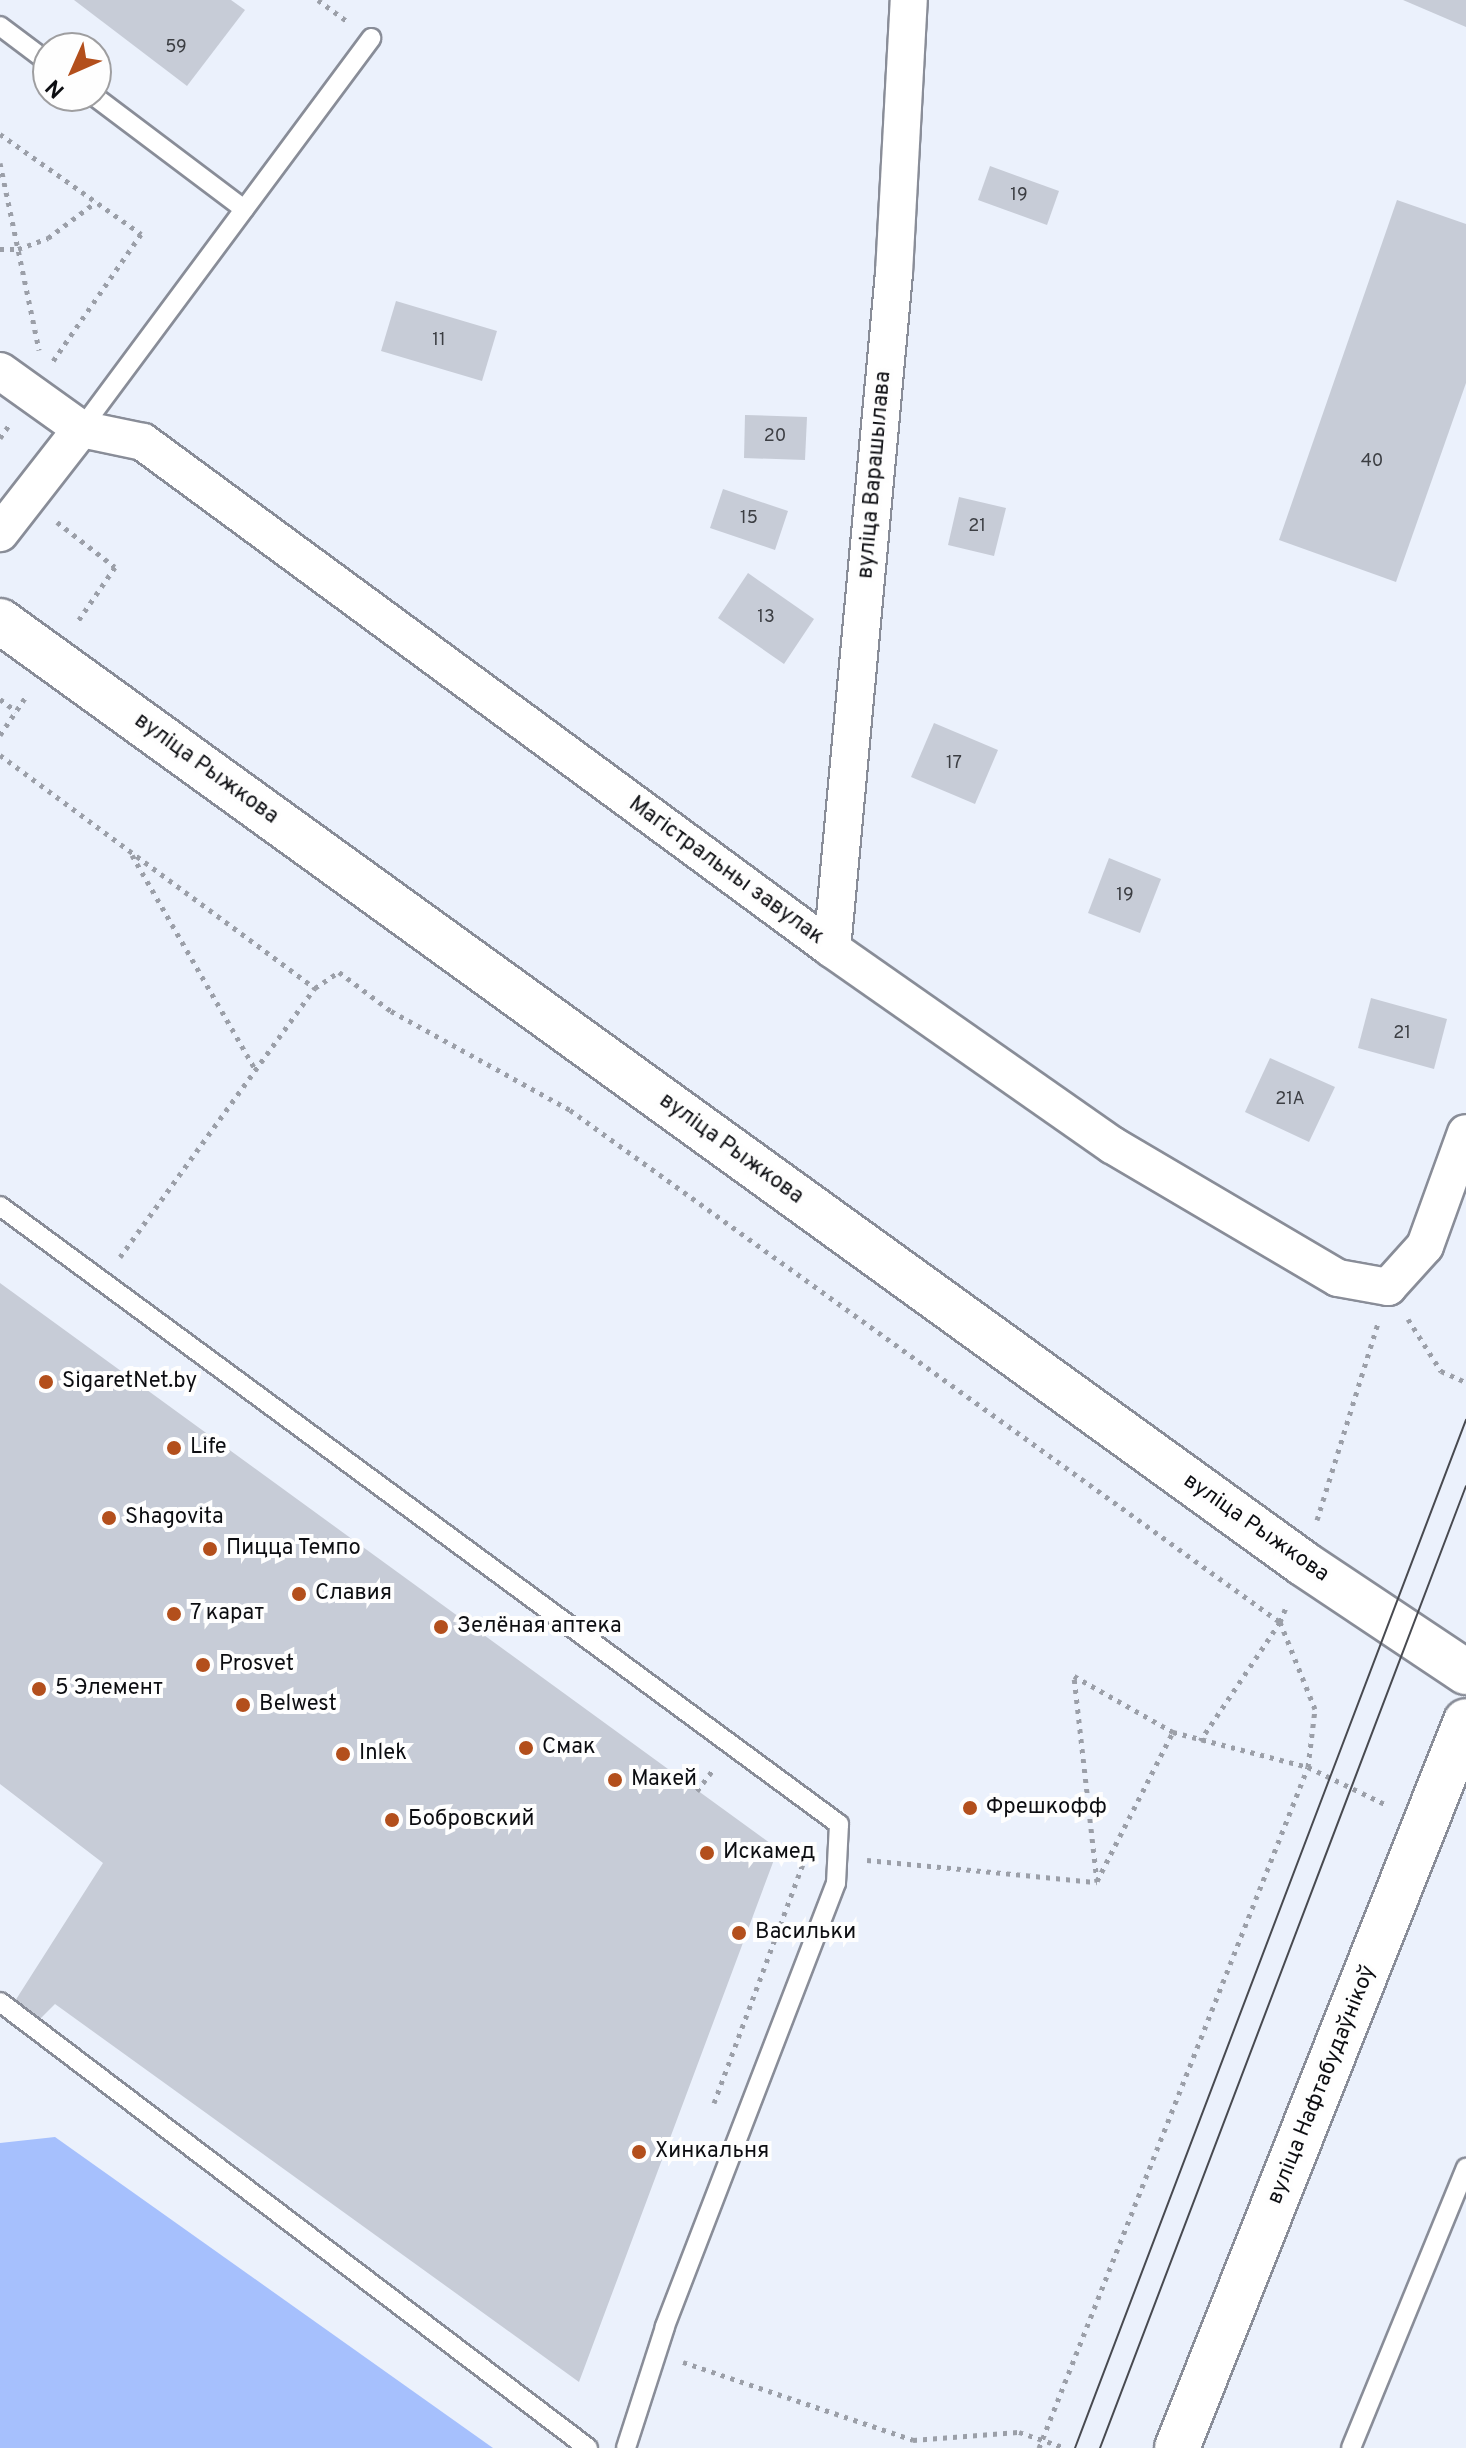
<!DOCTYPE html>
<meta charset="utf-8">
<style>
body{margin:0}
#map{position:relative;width:1466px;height:2448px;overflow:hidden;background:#ebf1fc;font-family:Overpass,sans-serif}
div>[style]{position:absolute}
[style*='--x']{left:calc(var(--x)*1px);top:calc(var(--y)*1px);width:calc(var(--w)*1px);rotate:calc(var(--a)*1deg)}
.green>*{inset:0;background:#a6c0fd}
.building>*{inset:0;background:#c7ccd7}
.path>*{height:5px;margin-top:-2.5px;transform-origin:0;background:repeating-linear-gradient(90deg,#9b9fa8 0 4px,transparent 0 10px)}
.roads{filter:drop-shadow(2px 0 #898d98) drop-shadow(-2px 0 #898d98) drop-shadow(0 2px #898d98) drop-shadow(0 -2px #898d98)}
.service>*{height:18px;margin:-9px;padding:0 9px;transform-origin:9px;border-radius:9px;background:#fff}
.minor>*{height:36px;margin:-18px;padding:0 18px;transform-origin:18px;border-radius:18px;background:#fff}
.secondary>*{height:44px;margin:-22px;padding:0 22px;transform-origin:22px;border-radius:22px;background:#fff}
.tram>*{height:2px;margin:-1px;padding:0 1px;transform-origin:1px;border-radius:1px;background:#484a50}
.dots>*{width:22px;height:22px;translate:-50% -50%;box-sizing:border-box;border:4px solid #fefefe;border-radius:50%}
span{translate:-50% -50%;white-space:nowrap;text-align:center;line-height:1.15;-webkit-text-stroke:8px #fefefe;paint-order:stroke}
.number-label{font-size:18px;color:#3c3e43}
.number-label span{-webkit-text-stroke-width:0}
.street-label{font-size:22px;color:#0d0e12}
.poi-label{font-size:22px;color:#0d0e12}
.left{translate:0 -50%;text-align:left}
.north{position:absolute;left:32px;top:32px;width:80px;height:80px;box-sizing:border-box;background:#fefefe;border:2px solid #9e9ea0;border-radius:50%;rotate:225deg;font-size:22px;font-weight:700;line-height:32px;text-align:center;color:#0d0e12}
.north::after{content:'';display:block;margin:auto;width:28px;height:36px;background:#b34f1c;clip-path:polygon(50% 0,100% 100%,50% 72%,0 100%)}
</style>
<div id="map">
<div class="green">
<i style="clip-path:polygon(55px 2137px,493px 2448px,0 2448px,0 2143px)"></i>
</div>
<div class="building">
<i style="clip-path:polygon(74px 0,231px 0,245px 10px,187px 86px)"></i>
<i style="clip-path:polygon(1403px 0,1466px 0,1466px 27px)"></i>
<i style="clip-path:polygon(990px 166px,1059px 191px,1047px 225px,978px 200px)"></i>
<i style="clip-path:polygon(1397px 200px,1466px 224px,1466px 383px,1396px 582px,1279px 540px)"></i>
<i style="clip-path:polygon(396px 301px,497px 331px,482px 381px,381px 351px)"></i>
<i style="clip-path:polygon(745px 415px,807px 417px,805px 460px,744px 458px)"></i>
<i style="clip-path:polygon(723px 489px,788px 511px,775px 550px,710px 528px)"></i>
<i style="clip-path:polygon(959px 497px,1006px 508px,994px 556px,948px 545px)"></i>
<i style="clip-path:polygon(748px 573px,814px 619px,784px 664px,718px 618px)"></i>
<i style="clip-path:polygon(934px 723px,998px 750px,975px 804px,911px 777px)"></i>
<i style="clip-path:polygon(1109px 858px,1161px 879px,1140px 933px,1088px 913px)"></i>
<i style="clip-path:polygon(1371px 998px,1447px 1019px,1434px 1069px,1358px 1048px)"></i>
<i style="clip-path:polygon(1270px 1058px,1335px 1087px,1309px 1142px,1245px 1112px)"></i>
<i style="clip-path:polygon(0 1283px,778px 1849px,579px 2382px,55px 2004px,39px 2020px,15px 2001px,103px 1863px,0 1784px)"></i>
</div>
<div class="path">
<i style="--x:318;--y:0;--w:36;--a:36"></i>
<i style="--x:0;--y:134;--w:173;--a:35.3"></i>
<i style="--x:141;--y:234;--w:155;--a:124.7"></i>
<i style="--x:0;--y:163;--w:191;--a:78.2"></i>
<i style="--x:0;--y:249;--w:18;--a:0"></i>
<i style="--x:18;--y:249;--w:32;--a:-20"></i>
<i style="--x:48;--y:238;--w:60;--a:-36.9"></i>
<i style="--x:0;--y:438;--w:16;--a:-55"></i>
<i style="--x:57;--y:522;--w:73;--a:37.8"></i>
<i style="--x:115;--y:567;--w:69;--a:124.4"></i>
<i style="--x:0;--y:699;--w:20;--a:37"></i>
<i style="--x:0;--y:735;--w:48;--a:-56"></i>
<i style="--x:0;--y:755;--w:392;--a:36.5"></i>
<i style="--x:132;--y:855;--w:249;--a:60.1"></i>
<i style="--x:120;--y:1257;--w:332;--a:-54.1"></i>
<i style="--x:315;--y:988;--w:29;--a:-34"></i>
<i style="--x:339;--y:972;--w:65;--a:36.9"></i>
<i style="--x:391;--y:1011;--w:205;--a:28.9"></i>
<i style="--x:570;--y:1110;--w:875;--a:35.8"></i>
<i style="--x:1280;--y:1622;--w:143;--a:123.9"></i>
<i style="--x:1408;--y:1319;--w:62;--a:57.6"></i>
<i style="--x:1441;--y:1371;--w:27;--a:24"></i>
<i style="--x:1317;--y:1520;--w:206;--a:-72.8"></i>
<i style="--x:697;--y:1791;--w:25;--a:-53"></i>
<i style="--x:867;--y:1860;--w:231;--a:5.5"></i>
<i style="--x:1097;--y:1882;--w:207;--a:-96.4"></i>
<i style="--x:1074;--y:1676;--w:114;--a:29.5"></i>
<i style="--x:1173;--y:1732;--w:139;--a:14.5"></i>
<i style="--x:1308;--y:1767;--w:88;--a:25.7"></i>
<i style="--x:1097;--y:1881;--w:167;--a:-63"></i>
<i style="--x:714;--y:2103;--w:258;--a:-69.6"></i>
<i style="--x:683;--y:2362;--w:243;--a:18.7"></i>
<i style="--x:913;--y:2440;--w:106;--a:-4.3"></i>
<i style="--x:1019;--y:2432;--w:50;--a:18.8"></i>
<i style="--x:1039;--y:2448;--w:732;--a:-68.45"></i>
<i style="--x:1308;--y:1767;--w:58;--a:-83.1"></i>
<i style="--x:1315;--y:1709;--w:94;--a:-111.9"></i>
<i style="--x:1280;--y:1622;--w:18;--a:-68"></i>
</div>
<div class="roads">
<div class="service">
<i style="--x:0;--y:26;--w:60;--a:36.9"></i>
<i style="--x:94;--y:96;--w:188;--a:37"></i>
<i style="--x:81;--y:429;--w:487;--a:-53.4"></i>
<i style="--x:0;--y:1206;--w:1042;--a:36.38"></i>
<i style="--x:839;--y:1824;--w:59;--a:92.9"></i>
<i style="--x:836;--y:1883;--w:476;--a:111.1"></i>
<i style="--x:665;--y:2327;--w:127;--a:107.9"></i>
<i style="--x:0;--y:2002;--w:738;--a:37.18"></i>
<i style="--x:1351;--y:2448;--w:303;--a:-67.7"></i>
</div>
<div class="minor">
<i style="--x:0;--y:371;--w:100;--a:35.6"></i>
<i style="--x:81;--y:429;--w:132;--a:127.9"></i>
<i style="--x:81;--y:429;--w:63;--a:11.8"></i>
<i style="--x:143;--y:442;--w:855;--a:36.35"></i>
<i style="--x:832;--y:949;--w:342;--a:35"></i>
<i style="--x:1112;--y:1145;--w:262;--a:30.5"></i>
<i style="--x:1338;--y:1278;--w:51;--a:10.2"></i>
<i style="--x:1388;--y:1287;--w:55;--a:-47.9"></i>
<i style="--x:1425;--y:1246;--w:120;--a:-70.1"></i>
<i style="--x:832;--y:949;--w:679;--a:-84.76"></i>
<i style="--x:894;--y:273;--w:273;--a:-86.9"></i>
</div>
<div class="secondary">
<i style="--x:0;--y:621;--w:1609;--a:35.87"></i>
<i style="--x:1304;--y:1564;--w:195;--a:33.7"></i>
<i style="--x:1177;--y:2448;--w:782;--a:-68.32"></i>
</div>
</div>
<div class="tram">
<i style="--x:1075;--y:2448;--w:1100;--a:-69.18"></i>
<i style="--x:1100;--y:2448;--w:1029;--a:-69.17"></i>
</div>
<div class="dots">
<i style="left:46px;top:1382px;background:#b34f1c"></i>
<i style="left:174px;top:1448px;background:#b34f1c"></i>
<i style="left:109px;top:1518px;background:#b34f1c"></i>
<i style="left:210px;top:1549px;background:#b34f1c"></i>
<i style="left:299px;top:1594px;background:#b34f1c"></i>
<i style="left:174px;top:1614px;background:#b34f1c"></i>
<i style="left:441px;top:1627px;background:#b34f1c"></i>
<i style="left:203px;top:1665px;background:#b34f1c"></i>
<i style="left:39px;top:1689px;background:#b34f1c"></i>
<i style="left:243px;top:1705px;background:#b34f1c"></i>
<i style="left:526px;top:1748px;background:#b34f1c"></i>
<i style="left:343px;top:1754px;background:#b34f1c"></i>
<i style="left:615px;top:1780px;background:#b34f1c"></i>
<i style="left:970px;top:1808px;background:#b34f1c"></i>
<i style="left:392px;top:1820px;background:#b34f1c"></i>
<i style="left:707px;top:1853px;background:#b34f1c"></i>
<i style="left:739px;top:1933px;background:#b34f1c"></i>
<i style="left:639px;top:2152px;background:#b34f1c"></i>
</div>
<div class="number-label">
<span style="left:176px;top:48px">59</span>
<span style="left:1019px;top:196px">19</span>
<span style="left:439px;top:341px">11</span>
<span style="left:775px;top:437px">20</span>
<span style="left:1372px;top:462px">40</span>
<span style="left:749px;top:519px">15</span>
<span style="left:977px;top:527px">21</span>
<span style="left:766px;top:618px">13</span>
<span style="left:954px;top:764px">17</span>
<span style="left:1125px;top:896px">19</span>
<span style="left:1402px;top:1034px">21</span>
<span style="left:1290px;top:1100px">21А</span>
</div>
<div class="street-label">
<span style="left:875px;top:475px;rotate:-85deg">вуліца Варашылава</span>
<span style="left:206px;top:769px;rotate:36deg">вуліца Рыжкова</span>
<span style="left:726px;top:871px;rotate:36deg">Магістральны завулак</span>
<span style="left:731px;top:1149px;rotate:36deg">вуліца Рыжкова</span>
<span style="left:1256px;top:1528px;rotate:35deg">вуліца Рыжкова</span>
<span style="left:1322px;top:2085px;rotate:-68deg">вуліца Нафтабудаўнікоў</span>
</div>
<div class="poi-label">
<span class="left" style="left:62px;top:1382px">SigaretNet.by</span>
<span class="left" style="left:190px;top:1448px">Life</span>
<span class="left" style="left:125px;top:1518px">Shagovita</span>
<span class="left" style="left:226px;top:1549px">Пицца Темпо</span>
<span class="left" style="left:315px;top:1594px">Славия</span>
<span class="left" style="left:190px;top:1614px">7 карат</span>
<span class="left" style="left:457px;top:1627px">Зелёная аптека</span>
<span class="left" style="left:219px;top:1665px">Prosvet</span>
<span class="left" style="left:55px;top:1689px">5 Элемент</span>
<span class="left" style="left:259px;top:1705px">Belwest</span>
<span class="left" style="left:542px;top:1748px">Смак</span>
<span class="left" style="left:359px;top:1754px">Inlek</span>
<span class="left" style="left:631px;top:1780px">Макей</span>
<span class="left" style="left:986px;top:1808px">Фрешкофф</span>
<span class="left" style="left:408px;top:1820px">Бобровский</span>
<span class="left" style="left:723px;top:1853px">Искамед</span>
<span class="left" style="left:755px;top:1933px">Васильки</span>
<span class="left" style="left:655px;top:2152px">Хинкальня</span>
</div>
<div class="north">N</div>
</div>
